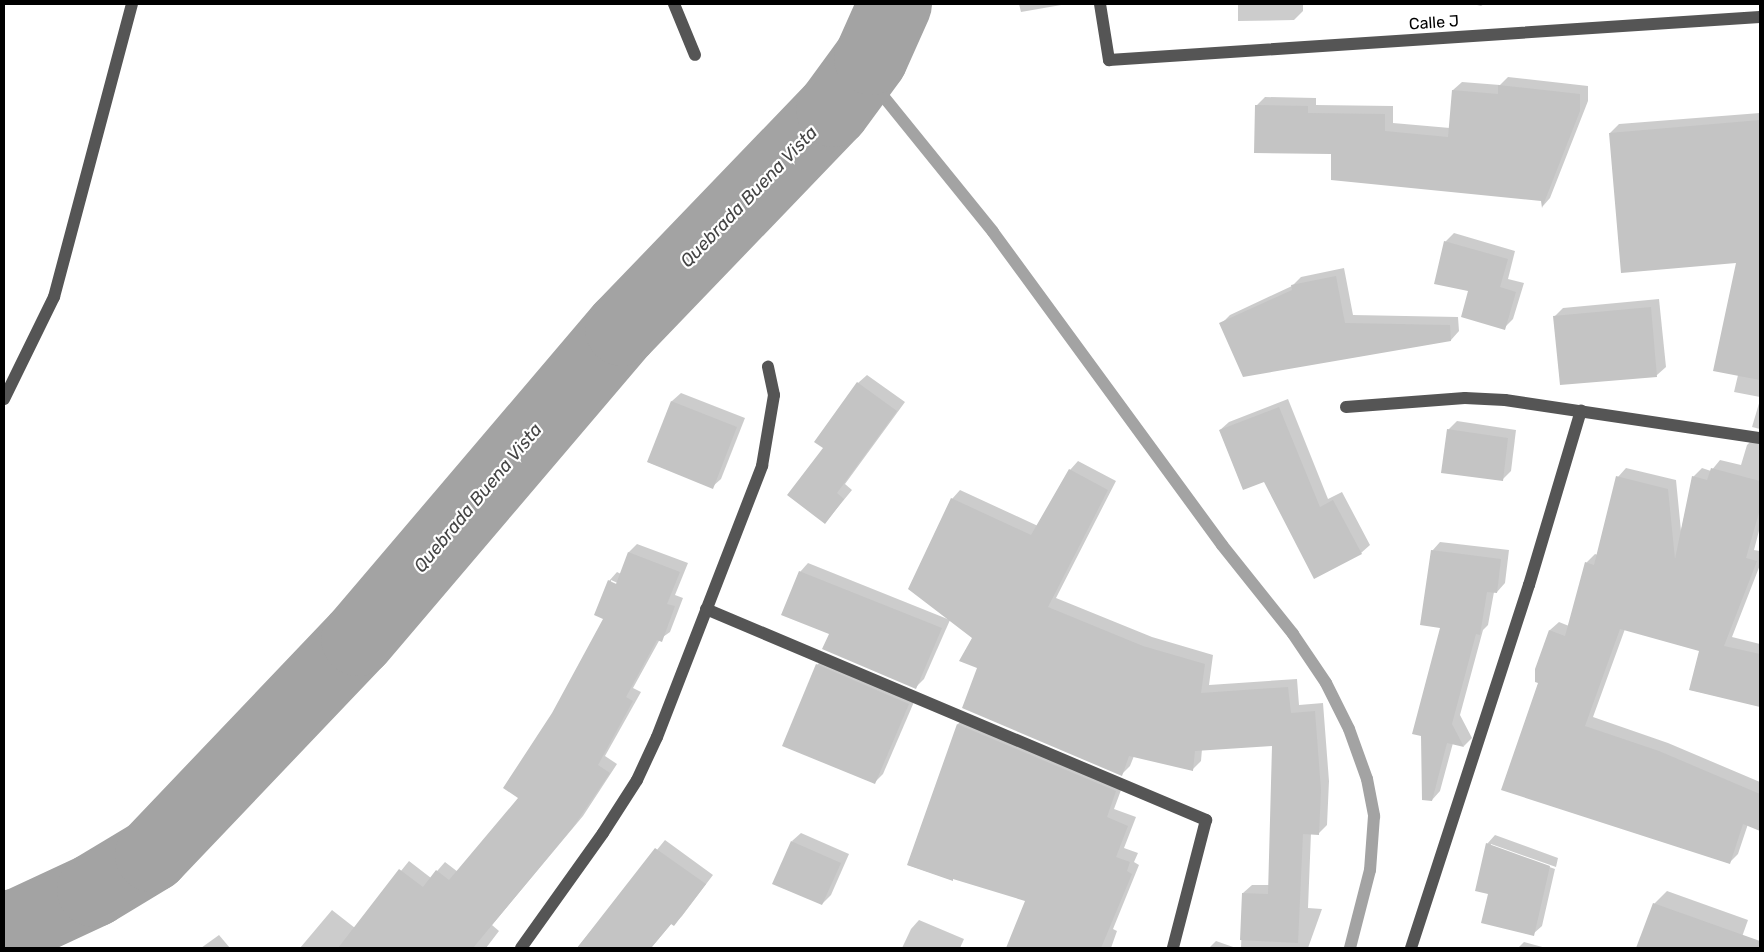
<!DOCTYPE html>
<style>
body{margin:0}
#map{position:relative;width:1764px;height:952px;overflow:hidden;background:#fff;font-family:Rubik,sans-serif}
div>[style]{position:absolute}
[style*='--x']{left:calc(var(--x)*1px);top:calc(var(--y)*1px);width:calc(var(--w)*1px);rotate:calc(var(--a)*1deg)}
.shadow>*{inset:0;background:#0003}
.stream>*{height:12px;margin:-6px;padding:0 6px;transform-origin:6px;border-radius:6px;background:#a3a3a3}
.river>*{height:74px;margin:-37px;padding:0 37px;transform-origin:37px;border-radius:37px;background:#a3a3a3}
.building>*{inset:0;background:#c4c4c4}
.minor>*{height:12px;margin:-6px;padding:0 6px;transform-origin:6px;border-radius:6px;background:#555}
span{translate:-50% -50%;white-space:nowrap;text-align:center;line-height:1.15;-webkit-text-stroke:4.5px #fff;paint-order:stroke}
.street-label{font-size:16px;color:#000}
.water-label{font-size:18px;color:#444;font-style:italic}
.frame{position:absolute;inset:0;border:5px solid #000;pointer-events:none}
</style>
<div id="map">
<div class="shadow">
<i style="clip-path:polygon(1019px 4px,1067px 4px,1021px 12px)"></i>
<i style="clip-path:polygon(1238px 4px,1303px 4px,1303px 11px,1294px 20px,1238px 21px)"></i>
<i style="clip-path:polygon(1473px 4px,1484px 4px,1481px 6px)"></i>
<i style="clip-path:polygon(1508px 77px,1588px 86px,1588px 101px,1550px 198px,1543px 206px,1543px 200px,1333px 152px,1256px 106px,1265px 97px,1316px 98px,1316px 105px,1393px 106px,1393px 123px,1450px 128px,1453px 90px,1462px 82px,1500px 85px)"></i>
<i style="clip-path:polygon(1760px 113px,1760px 397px,1734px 392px,1738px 375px,1737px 262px,1610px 133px,1619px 124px)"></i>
<i style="clip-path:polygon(1454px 233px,1515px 251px,1508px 279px,1524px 283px,1513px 319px,1504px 328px,1470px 291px,1445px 242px)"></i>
<i style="clip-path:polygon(1344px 268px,1353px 315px,1458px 317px,1459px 331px,1451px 340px,1221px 324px,1230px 315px,1292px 286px,1301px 277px)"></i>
<i style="clip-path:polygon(1659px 299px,1666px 367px,1657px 375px,1561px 384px,1554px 317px,1563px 308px)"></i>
<i style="clip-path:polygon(867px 375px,905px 402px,845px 484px,852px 490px,825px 523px,825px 448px,858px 383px)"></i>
<i style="clip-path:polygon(681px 393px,745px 418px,721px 479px,712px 487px,648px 462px,672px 401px)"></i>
<i style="clip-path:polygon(1288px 399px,1328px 499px,1342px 492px,1370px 545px,1361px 553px,1264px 481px,1220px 430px,1229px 422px)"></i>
<i style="clip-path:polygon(1760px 400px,1760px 429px,1752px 427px)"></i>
<i style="clip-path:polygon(1457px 421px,1516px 430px,1511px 471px,1502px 480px,1448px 430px)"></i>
<i style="clip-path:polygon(1756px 436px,1760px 436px,1760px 527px,1754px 550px,1760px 551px,1760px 565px,1732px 637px,1760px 644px,1760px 706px,1691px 690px,1701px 650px,1625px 629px,1593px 717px,1668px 743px,1760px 782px,1760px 830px,1748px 824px,1738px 854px,1729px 863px,1503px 789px,1539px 682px,1536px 669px,1550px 630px,1559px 622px,1569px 626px,1586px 563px,1595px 554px,1598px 555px,1618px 477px,1626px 468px,1676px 480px,1681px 531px,1693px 477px,1702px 468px,1711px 471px,1720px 460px,1741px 465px,1747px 445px)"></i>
<i style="clip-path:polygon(1078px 461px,1116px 481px,1056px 598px,1152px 637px,1213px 655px,1209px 685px,1297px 679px,1299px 705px,1323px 703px,1329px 781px,1327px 825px,1318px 834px,1311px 833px,1308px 908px,1322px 909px,1308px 948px,1241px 948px,1243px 893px,1252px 885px,1269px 885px,1274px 744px,1202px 749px,1201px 761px,1192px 770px,1134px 756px,1130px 766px,1122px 774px,978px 667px,952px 499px,960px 490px,1038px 526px,1070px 470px)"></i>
<i style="clip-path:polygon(1440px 542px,1509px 550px,1505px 583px,1497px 592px,1494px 592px,1488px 625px,1483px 630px,1460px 715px,1472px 738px,1464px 746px,1453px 743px,1440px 791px,1432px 800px,1441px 627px,1432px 551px)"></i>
<i style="clip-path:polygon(evenodd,637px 544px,688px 563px,675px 595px,683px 598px,670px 632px,660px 639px,633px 688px,641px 692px,605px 756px,617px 764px,583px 816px,492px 925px,499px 931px,486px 948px,300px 948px,332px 910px,355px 928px,409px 861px,431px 878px,445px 862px,458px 872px,520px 798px,553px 714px,605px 618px,609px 581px,617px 572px,621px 574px,629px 552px,637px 544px,611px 580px,622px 585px,611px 583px,611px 580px)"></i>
<i style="clip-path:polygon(808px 563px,950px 620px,924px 679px,916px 687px,830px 633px,800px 572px)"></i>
<i style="clip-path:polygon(826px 656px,917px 695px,883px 774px,874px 783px,817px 665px)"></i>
<i style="clip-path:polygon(966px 716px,1124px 782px,1114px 809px,1136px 817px,1124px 848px,1138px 853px,1134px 862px,1139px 865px,1113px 929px,1117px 931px,1111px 948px,1014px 948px,1008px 946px,1027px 900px,954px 878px,952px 880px,908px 865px,958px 724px)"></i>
<i style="clip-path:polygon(801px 833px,849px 854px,831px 895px,822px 904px,792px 841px)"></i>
<i style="clip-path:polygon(1495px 835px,1558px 858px,1556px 867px,1491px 844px,1491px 846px,1555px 869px,1542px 926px,1533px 934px,1489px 893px,1487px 844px)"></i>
<i style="clip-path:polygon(665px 840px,713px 875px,682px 916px,674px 924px,672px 923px,651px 948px,577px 948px)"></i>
<i style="clip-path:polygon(1667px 891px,1748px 920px,1738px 948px,1638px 948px,1654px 904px)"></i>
<i style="clip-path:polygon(919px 920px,964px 939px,960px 948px,902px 948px,911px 929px)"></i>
<i style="clip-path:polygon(219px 935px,230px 948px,201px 948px)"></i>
<i style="clip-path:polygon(1216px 941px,1236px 948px,1209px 948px)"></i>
<i style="clip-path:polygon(1524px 942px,1546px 948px,1518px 948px)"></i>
</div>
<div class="stream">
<i style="--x:862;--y:70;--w:208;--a:51"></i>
<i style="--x:993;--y:232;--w:388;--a:53.8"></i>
<i style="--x:1222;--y:545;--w:114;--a:51.4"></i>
<i style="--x:1293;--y:634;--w:59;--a:56"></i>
<i style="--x:1326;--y:683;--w:51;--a:63.4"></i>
<i style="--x:1349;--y:729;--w:53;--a:70.2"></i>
<i style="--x:1367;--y:779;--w:38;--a:79"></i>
<i style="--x:1374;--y:816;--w:54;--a:94.2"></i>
<i style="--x:1370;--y:870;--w:81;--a:104.4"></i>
</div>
<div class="river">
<i style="--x:4;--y:928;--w:15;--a:-11"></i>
<i style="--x:19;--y:925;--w:83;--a:-25"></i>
<i style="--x:94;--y:890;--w:68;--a:-31.1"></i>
<i style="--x:152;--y:855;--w:298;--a:-46.4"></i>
<i style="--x:358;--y:639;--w:407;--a:-49.6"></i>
<i style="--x:622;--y:329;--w:304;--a:-46.1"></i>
<i style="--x:833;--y:110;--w:64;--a:-53.8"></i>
<i style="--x:871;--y:58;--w:59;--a:-66"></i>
</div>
<div class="building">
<i style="clip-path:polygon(1498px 85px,1580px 94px,1580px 111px,1542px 208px,1541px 201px,1331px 180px,1331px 154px,1254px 153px,1255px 105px,1308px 106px,1308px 113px,1385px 114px,1385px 131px,1448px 137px,1452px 90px,1498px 94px)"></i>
<i style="clip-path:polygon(1760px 120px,1760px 380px,1713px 371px,1736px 263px,1621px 273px,1609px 133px)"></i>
<i style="clip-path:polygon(1444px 241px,1508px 259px,1500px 287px,1516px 292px,1505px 330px,1461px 317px,1468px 291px,1434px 284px)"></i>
<i style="clip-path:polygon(1336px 276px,1345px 323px,1450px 325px,1451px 341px,1243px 377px,1219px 323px,1292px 290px,1291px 285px)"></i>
<i style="clip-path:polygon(1651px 307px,1657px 377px,1560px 385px,1553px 316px)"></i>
<i style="clip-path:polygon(857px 382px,897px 411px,837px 493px,844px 499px,825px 524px,787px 495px,823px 448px,814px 442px)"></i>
<i style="clip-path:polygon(671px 401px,737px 427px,713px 489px,647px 462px)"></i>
<i style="clip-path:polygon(1279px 407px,1320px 507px,1333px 500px,1362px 554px,1314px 579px,1264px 482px,1243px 490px,1219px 430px)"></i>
<i style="clip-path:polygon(1447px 429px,1508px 438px,1503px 481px,1441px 473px)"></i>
<i style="clip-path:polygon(1711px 468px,1760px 481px,1760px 509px,1746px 558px,1757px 561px,1724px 646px,1760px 654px,1760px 707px,1689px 690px,1699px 651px,1620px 629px,1585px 726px,1659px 751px,1760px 794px,1760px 831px,1743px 824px,1730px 864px,1501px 790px,1538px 683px,1535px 682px,1535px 669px,1549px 630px,1565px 636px,1585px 562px,1594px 565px,1616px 476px,1668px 489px,1675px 559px,1692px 476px,1707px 480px)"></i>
<i style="clip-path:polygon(1069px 469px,1108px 490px,1048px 607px,1143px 646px,1205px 664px,1201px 693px,1288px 687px,1291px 713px,1315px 711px,1321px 790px,1319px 835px,1303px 834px,1298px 943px,1240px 940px,1242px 893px,1268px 894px,1272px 746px,1195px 751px,1193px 771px,1129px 756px,1122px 776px,962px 708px,977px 668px,959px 661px,972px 638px,908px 589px,951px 498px,1031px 535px)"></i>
<i style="clip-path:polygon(1431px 550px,1501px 559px,1497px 593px,1487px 592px,1480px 635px,1476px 634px,1452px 724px,1464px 747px,1447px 743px,1432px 801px,1422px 800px,1421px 736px,1412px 734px,1440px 628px,1420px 625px)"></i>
<i style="clip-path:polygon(628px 552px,680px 572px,667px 604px,675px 606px,662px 642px,657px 640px,626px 697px,633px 701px,598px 765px,610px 773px,574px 826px,473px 948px,338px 948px,399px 869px,423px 887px,436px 870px,449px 880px,518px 798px,503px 788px,552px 713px,603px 619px,594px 615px,608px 580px,616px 584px)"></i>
<i style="clip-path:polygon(799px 571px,942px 628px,916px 689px,822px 649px,829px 634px,781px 615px)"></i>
<i style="clip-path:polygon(816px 664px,909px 704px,875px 784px,782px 746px)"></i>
<i style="clip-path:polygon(957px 724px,1116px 791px,1107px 817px,1128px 826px,1116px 857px,1130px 862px,1127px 871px,1132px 874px,1101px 948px,1006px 948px,1025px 901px,953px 879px,953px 881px,907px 865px)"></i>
<i style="clip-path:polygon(791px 841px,841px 863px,822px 905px,772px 884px)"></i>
<i style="clip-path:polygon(1486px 843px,1550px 866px,1534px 936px,1481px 923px,1488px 894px,1475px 891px)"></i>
<i style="clip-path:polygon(655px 848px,706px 884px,674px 926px,671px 924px,651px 948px,577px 948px)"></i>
<i style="clip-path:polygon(1653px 903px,1760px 941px,1760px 948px,1636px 948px)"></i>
</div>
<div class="minor">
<i style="--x:674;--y:4;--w:55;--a:67.6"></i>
<i style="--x:1100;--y:4;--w:57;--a:80.9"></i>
<i style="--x:1109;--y:60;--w:652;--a:-3.78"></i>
<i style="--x:4;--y:399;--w:114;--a:-63.9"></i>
<i style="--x:54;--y:297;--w:303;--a:-75.1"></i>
<i style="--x:1346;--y:407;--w:119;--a:-4.3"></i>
<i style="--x:1465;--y:398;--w:40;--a:2.9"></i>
<i style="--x:1505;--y:400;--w:258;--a:8.5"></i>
<i style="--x:706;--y:609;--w:543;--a:22.88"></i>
<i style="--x:1206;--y:820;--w:132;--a:104.5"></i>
<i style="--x:521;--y:948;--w:141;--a:-54.5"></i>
<i style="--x:603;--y:833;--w:63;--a:-57.3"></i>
<i style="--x:637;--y:780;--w:47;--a:-65.1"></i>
<i style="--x:657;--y:737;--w:291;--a:-68.8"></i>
<i style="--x:762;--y:466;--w:72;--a:-80.4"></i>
<i style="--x:774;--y:395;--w:29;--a:-102"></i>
<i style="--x:1411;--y:948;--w:382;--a:-72"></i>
<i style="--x:1529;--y:585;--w:182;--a:-73.4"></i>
</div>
<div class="street-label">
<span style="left:1434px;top:23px;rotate:-4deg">Calle J</span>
</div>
<div class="water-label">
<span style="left:749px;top:197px;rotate:-46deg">Quebrada Buena Vista</span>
<span style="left:478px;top:498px;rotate:-50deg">Quebrada Buena Vista</span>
</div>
<div class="frame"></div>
</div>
